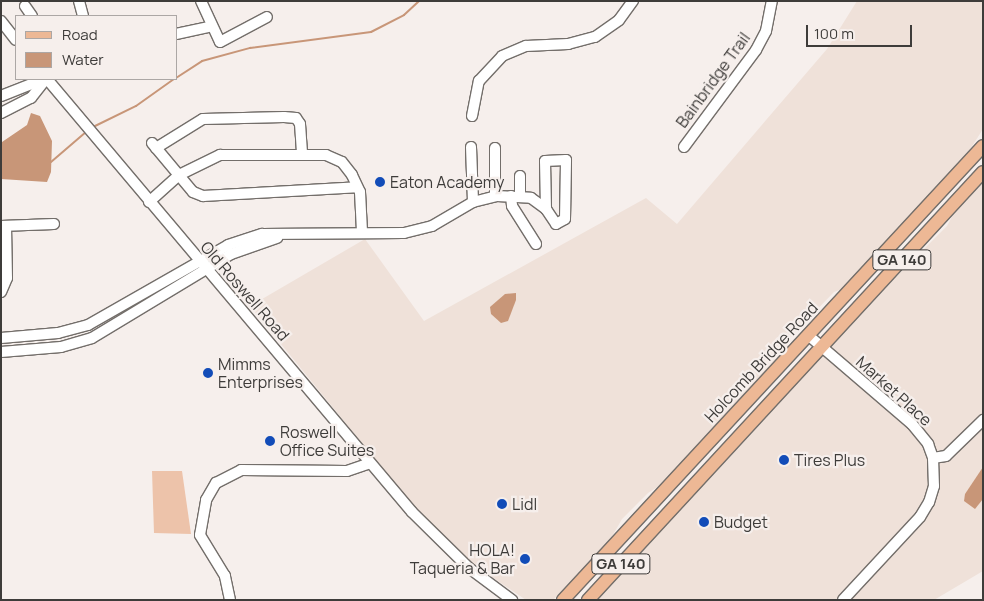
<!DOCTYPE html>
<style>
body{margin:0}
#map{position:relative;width:984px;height:601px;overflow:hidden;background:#f6efec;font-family:Manrope,sans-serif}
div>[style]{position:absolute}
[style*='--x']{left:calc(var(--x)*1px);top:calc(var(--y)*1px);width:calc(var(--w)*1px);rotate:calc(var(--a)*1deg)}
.built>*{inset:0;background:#efe1d9}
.green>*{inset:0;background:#edc3aa}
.water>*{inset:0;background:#c89678}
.stream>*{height:2px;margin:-1px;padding:0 1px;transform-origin:1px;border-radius:1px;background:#c89678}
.roads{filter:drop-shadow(1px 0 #736e6a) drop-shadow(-1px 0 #736e6a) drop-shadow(0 1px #736e6a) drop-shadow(0 -1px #736e6a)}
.minor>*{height:10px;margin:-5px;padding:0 5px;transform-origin:5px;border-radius:5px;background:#fff}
.major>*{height:12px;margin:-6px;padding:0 6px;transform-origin:6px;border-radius:6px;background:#edb895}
.dots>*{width:14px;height:14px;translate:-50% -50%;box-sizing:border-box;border:2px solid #f6efec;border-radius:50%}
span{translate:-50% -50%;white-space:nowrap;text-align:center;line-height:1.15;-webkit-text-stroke:4.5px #f6efec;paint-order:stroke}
.shield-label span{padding:1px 4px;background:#f6efec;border:1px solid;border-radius:4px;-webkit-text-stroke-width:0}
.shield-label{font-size:15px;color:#3e3c3a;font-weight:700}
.street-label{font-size:16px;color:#3e3c3a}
.poi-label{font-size:16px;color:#3e3c3a}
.left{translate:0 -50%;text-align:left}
.right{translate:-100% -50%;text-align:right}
.frame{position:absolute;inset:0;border:2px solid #3e3c3a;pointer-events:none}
.legend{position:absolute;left:15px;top:15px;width:162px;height:65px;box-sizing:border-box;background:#f6efec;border:1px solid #aca7a5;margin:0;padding:6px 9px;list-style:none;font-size:15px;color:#3e3c3a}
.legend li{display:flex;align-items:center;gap:10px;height:25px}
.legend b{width:25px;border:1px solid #aca7a5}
.scale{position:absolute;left:806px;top:25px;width:106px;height:22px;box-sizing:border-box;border:2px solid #3e3c3a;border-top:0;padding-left:6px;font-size:15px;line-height:18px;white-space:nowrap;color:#3e3c3a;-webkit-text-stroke:4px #f6efec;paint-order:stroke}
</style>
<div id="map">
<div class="built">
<i style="clip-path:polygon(857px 1px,983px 1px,983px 129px,969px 151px,842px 289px,834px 292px,805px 322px,791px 337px,787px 348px,662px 484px,648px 493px,622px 519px,610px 540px,553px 600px,526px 600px,473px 564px,428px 524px,250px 306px,365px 239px,424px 321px,646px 198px,677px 224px,827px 49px)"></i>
<i style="clip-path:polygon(983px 181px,983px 571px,934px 600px,596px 600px,867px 306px,947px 226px,955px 211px)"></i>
</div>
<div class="green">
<i style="clip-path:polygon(152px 471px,182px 471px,191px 534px,154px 533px)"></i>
</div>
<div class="water">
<i style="clip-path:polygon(31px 113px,40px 116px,52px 141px,51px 172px,47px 182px,1px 179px,2px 142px,27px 125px)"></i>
<i style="clip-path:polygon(505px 294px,516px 293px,516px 300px,508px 321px,501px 323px,491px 314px,490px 307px)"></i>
<i style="clip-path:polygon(983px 467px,983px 499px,975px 509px,964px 501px,965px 494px)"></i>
</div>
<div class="stream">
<i style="--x:176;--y:78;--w:31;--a:-33"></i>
<i style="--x:202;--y:61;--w:50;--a:-15.2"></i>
<i style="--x:250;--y:48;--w:122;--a:-7.5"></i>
<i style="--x:371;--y:32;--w:37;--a:-27"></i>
<i style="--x:404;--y:15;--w:21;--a:-43"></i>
<i style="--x:93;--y:127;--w:48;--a:-26"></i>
<i style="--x:136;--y:106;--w:47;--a:-35.4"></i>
<i style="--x:51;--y:162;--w:48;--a:-40.7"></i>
</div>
<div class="roads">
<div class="minor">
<i style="--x:79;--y:1;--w:16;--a:75"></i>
<i style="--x:201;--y:1;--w:45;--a:65.1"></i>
<i style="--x:220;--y:42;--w:53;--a:-28"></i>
<i style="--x:25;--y:6;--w:12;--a:55"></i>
<i style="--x:1;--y:21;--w:24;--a:52"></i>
<i style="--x:176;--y:34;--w:35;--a:-12"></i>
<i style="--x:47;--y:79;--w:566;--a:49.87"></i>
<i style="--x:412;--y:512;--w:80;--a:44.5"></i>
<i style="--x:469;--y:568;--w:54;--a:36.7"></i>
<i style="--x:1;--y:96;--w:46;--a:-21.6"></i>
<i style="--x:1;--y:113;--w:34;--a:-27"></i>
<i style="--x:31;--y:98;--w:24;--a:-52"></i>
<i style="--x:472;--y:116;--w:36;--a:-79"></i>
<i style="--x:479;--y:81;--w:34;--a:-47"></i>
<i style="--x:502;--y:56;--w:26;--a:-23"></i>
<i style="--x:526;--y:46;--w:42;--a:-2.7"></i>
<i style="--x:568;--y:44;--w:28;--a:-15"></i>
<i style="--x:595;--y:37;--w:29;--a:-35"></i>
<i style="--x:619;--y:20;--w:24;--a:-54"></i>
<i style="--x:152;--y:143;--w:64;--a:50.1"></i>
<i style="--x:193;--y:192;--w:11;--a:22"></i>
<i style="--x:203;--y:196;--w:154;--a:-3.3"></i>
<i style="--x:471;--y:147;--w:55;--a:87.9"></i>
<i style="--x:684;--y:147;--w:121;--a:-53.4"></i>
<i style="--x:756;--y:50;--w:21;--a:-62"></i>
<i style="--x:766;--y:31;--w:31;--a:-79"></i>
<i style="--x:156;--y:148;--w:55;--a:-31.7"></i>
<i style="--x:203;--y:119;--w:81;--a:-1.4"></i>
<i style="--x:284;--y:117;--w:12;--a:5"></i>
<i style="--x:296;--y:118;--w:7;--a:56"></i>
<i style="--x:300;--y:124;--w:29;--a:86"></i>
<i style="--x:495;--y:148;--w:48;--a:90"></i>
<i style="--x:520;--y:176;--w:20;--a:90"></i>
<i style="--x:511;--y:196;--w:10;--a:84"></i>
<i style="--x:512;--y:206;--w:45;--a:57.7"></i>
<i style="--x:149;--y:202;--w:40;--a:-42"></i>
<i style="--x:179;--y:175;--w:46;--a:-26"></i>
<i style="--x:220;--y:155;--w:106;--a:0"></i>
<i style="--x:326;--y:155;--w:17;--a:24"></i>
<i style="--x:342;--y:162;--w:16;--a:52"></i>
<i style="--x:352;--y:175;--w:19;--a:65"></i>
<i style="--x:360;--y:192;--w:40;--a:87.1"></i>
<i style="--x:1;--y:226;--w:53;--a:-2.2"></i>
<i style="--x:1;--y:292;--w:15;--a:-67"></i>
<i style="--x:7;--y:278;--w:51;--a:-91.1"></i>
<i style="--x:808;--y:335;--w:137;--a:40.6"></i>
<i style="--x:912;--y:424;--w:26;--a:51"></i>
<i style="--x:928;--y:444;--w:15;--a:70"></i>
<i style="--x:933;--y:458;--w:28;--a:88"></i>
<i style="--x:934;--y:486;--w:17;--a:107"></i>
<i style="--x:929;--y:502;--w:17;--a:121"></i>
<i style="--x:920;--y:517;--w:113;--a:132.9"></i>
<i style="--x:1;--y:338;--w:57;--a:-5"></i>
<i style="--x:58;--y:333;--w:31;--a:-15"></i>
<i style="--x:88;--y:325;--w:161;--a:-29.7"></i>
<i style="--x:228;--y:245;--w:36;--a:-18"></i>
<i style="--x:262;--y:234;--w:142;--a:-0.4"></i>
<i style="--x:404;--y:233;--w:29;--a:-14"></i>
<i style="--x:432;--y:226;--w:48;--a:-30.3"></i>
<i style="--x:473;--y:202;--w:25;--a:-14"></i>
<i style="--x:497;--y:196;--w:34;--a:3"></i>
<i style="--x:531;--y:198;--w:19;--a:36"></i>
<i style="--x:546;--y:209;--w:18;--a:56"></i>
<i style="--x:556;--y:224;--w:10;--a:-29"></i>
<i style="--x:565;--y:219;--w:59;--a:-89"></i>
<i style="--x:566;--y:160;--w:21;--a:177"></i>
<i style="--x:545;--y:161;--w:48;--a:88.8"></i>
<i style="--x:1;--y:352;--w:60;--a:-4.8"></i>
<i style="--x:61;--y:347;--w:32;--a:-16"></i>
<i style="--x:92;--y:338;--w:162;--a:-31.1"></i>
<i style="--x:231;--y:254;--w:49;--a:-19.2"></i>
<i style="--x:933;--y:458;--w:13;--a:-9"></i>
<i style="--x:946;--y:456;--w:52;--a:-44.2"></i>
<i style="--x:230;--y:600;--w:25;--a:-102"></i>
<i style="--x:225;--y:576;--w:48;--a:-121.4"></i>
<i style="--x:200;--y:535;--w:36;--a:-80"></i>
<i style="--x:206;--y:500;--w:20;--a:-60"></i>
<i style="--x:216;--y:483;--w:28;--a:-27"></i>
<i style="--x:241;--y:470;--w:106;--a:0.5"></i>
<i style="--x:347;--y:471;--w:24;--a:-19"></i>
</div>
<div class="major">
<i style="--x:563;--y:600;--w:618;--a:-47.23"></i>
<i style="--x:588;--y:600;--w:582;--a:-47.3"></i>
</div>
</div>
<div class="dots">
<i style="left:380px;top:182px;background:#124cb8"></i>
<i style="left:208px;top:373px;background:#124cb8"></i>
<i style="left:270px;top:441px;background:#124cb8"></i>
<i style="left:784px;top:460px;background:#124cb8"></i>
<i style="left:502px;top:504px;background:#124cb8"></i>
<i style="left:704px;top:522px;background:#124cb8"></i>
<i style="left:525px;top:559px;background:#124cb8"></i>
</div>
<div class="shield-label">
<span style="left:902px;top:260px">GA 140</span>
<span style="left:621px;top:564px">GA 140</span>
</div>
<div class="street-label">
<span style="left:713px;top:80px;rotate:-54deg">Bainbridge Trail</span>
<span style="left:245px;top:291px;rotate:49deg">Old Roswell Road</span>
<span style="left:761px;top:362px;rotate:-47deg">Holcomb Bridge Road</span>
<span style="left:894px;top:391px;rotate:42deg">Market Place</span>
</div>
<div class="poi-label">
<span class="left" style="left:390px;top:182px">Eaton Academy</span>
<span class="left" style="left:218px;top:373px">Mimms<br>Enterprises</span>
<span class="left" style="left:280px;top:441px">Roswell<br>Office Suites</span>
<span class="left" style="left:794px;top:460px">Tires Plus</span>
<span class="left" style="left:512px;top:504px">Lidl</span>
<span class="left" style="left:714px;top:522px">Budget</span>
<span class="right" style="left:515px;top:559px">HOLA!<br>Taqueria &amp; Bar</span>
</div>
<div class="frame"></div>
<ul class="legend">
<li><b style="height:6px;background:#edb895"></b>Road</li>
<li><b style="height:14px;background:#c89678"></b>Water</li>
</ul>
<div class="scale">100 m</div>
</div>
